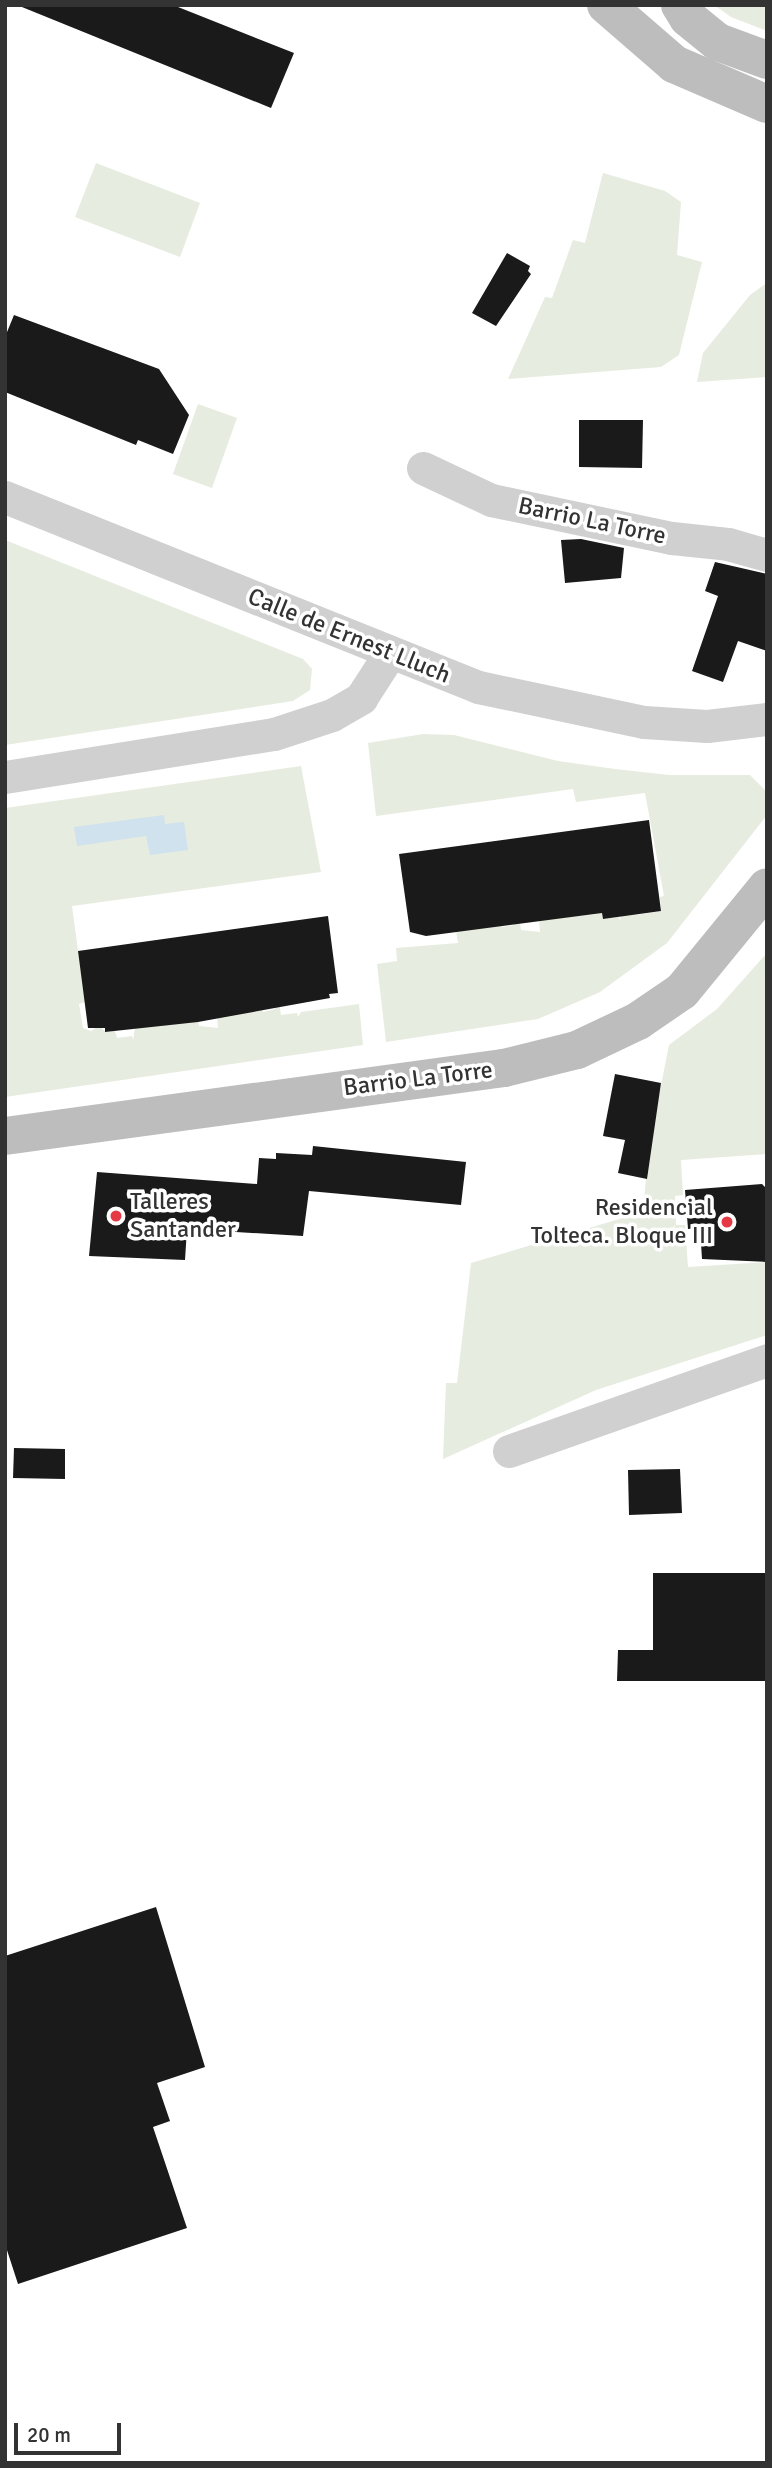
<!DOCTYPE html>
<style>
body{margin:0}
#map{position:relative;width:772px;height:2468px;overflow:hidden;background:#fff;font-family:Signika,sans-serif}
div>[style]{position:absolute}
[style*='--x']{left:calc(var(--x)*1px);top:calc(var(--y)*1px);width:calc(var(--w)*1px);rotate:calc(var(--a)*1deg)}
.green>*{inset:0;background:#e6ecdf}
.water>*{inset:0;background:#cfe2ee}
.building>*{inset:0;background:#1a1a1a}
.street>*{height:33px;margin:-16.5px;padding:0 16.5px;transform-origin:16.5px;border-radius:16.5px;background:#d0d0d0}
.secondary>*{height:38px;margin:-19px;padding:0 19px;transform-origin:19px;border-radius:19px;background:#bdbdbd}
.dots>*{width:19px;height:19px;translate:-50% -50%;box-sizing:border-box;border:4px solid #fff;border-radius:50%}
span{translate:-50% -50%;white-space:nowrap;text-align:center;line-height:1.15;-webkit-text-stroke:7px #fff;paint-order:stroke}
.street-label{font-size:24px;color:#333}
.poi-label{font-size:24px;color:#333}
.left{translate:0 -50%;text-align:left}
.right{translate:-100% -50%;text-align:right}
.frame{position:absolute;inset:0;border:7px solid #333;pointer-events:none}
.scale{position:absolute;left:14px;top:2423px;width:107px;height:32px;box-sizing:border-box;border:4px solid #333;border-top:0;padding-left:9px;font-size:21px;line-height:24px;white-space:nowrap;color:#333;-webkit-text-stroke:5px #fff;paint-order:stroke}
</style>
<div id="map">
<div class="green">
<i style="clip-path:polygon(714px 5px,767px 5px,767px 31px,731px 17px)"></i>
<i style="clip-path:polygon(96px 163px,200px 203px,180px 257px,75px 217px)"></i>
<i style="clip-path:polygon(603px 173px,665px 191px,681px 202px,677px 255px,702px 262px,679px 355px,661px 367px,508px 379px,545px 297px,552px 298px,573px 240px,585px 243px)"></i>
<i style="clip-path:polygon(767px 283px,767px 377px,697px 382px,703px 353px,750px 295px)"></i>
<i style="clip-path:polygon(198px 404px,237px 418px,212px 488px,173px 474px)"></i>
<i style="clip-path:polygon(5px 540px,303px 659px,312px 669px,310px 690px,293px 701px,5px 745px)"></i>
<i style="clip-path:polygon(423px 734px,454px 735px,558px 761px,615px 769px,669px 775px,750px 775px,767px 792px,767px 815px,667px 943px,600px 992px,538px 1019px,386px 1042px,377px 964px,397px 961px,396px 948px,458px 943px,456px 931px,500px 919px,502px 927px,514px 925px,514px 917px,519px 916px,521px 930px,540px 932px,539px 920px,597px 914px,601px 905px,603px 919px,619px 917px,620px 921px,622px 909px,634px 901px,636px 915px,661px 911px,660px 897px,664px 896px,645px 793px,576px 802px,573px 789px,376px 816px,368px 743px)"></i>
<i style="clip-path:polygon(301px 766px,321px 872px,72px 906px,85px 1002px,79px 1004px,83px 1028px,91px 1031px,99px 1026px,106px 1032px,115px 1031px,117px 1038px,132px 1036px,133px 1040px,135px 1027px,197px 1013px,199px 1026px,218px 1028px,217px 1016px,261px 1004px,263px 1012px,275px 1009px,275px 1002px,279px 1001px,281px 1015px,297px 1013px,298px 1017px,301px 1012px,359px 1004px,363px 1045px,5px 1097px,5px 808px)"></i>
<i style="clip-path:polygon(767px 953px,767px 1154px,681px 1160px,683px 1195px,675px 1196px,676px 1225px,685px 1225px,688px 1267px,767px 1262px,767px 1335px,596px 1390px,443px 1459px,446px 1383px,457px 1383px,471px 1263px,643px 1212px,649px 1146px,669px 1045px,717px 1009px)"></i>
</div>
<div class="water">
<i style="clip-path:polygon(164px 815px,165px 824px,184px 822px,188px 850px,150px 855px,146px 836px,77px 846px,74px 827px)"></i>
</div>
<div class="building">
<i style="clip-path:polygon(17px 5px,173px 5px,294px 53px,271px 108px)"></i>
<i style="clip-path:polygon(507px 253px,530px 266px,528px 271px,531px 274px,496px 326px,472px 313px)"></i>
<i style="clip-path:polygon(14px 315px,159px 369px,189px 415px,173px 454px,138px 440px,136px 445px,5px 392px,5px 337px)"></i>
<i style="clip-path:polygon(579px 420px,643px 420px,642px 468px,579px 467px)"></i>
<i style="clip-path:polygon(581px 539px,624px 548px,621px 578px,565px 583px,561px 540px)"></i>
<i style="clip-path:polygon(715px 562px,767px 574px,767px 651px,738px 641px,723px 682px,692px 671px,718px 596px,705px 591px)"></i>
<i style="clip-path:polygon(649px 820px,661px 911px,603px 919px,602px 913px,426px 936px,410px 932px,399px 854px)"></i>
<i style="clip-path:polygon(328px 916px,338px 993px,329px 994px,330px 998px,198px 1022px,105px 1032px,105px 1028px,88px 1028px,78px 951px)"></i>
<i style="clip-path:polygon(615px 1074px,661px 1083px,647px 1179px,618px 1173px,625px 1140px,603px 1136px)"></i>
<i style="clip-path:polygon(313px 1146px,466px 1162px,461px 1205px,309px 1191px,303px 1236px,187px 1229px,185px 1260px,89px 1256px,97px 1172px,257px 1184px,259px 1158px,276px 1159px,276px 1153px,312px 1155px)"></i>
<i style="clip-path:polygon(762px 1184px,767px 1189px,767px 1262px,702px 1259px,700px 1228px,688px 1229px,685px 1190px)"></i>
<i style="clip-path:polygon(14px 1448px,65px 1449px,65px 1479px,13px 1478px)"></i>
<i style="clip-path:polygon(680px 1469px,682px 1513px,629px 1515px,628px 1470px)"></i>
<i style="clip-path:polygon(653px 1573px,767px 1573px,767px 1681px,617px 1681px,618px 1650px,653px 1650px)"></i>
<i style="clip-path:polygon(156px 1907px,205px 2067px,157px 2083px,170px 2121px,153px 2127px,187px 2228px,18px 2284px,5px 2244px,5px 1956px)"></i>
</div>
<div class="street">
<i style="--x:423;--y:468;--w:75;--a:25.2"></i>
<i style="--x:491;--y:500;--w:185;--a:11.9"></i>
<i style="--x:672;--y:538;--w:56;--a:6.1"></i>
<i style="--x:728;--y:544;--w:41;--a:15.8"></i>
<i style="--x:5;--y:497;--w:510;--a:21.88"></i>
<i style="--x:478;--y:687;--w:170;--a:11.9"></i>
<i style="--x:644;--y:722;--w:63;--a:3.6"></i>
<i style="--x:707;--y:726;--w:60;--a:-6.7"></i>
<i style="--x:5;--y:777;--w:272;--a:-9.1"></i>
<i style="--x:274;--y:734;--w:61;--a:-18.1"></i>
<i style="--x:332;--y:715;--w:34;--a:-30"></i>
<i style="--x:361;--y:698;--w:54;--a:-57.2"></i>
<i style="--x:509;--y:1451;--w:274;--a:-19.4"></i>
</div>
<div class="secondary">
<i style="--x:606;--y:5;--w:90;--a:40.9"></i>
<i style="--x:674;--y:64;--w:101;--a:23.3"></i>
<i style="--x:680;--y:5;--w:15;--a:58"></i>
<i style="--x:688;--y:18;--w:38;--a:39"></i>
<i style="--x:718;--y:42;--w:52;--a:20.2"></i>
<i style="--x:5;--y:1136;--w:504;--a:-7.76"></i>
<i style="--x:504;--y:1068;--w:75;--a:-13.9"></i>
<i style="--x:577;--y:1050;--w:68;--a:-25.4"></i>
<i style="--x:638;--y:1021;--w:53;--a:-34.3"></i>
<i style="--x:682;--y:991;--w:134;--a:-50.7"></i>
</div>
<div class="dots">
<i style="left:116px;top:1216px;background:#e63946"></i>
<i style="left:727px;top:1222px;background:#e63946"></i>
</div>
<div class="street-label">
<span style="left:592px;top:521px;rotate:12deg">Barrio La Torre</span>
<span style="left:349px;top:636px;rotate:22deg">Calle de Ernest Lluch</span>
<span style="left:418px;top:1079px;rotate:-7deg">Barrio La Torre</span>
</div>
<div class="poi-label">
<span class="left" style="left:130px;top:1216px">Talleres<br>Santander</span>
<span class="right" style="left:713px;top:1222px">Residencial<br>Tolteca. Bloque III</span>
</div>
<div class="frame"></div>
<div class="scale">20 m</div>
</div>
